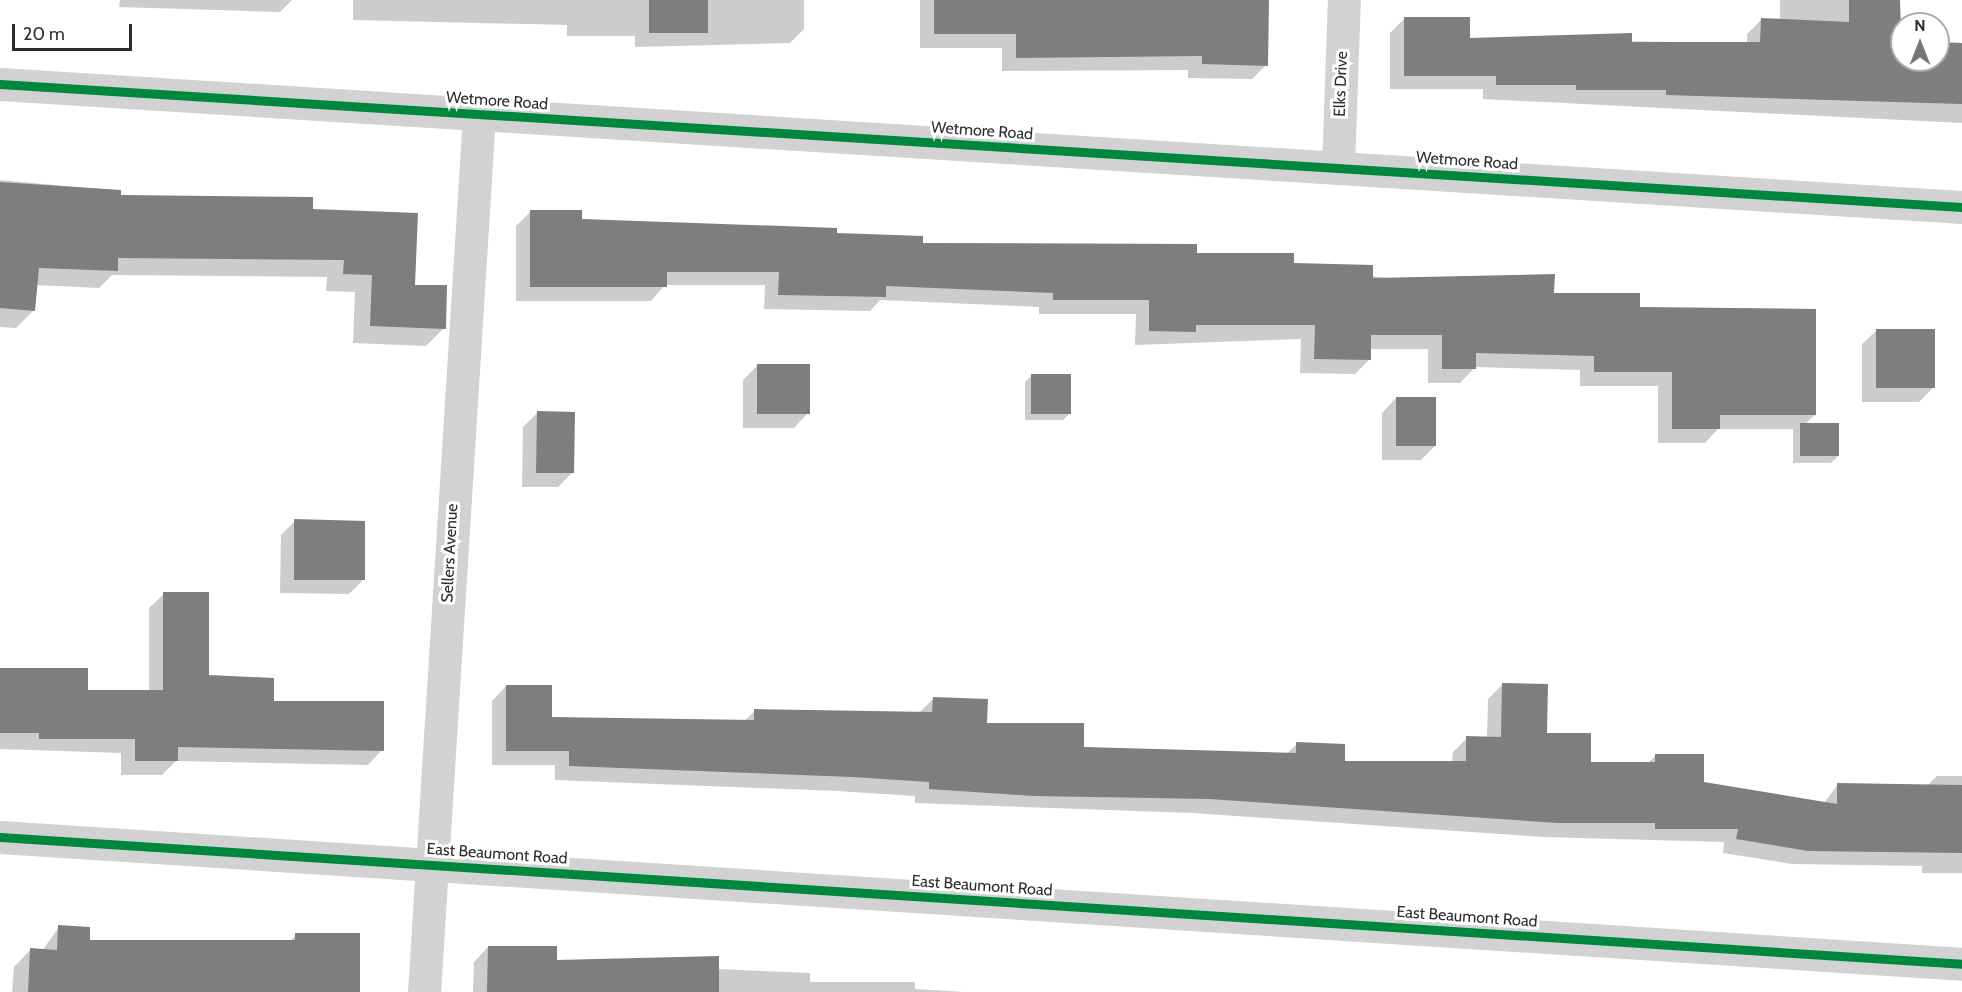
<!DOCTYPE html>
<style>
body{margin:0}
#map{position:relative;width:1962px;height:992px;overflow:hidden;background:#fff;font-family:Cabin,sans-serif}
div>[style]{position:absolute}
[style*='--x']{left:calc(var(--x)*1px);top:calc(var(--y)*1px);width:calc(var(--w)*1px);rotate:calc(var(--a)*1deg)}
.shadow>*{inset:0;background:#0003}
.building>*{inset:0;background:#7e7e7e}
.minor>*{height:33px;margin:-16.5px;padding:0 16.5px;transform-origin:16.5px;border-radius:16.5px;background:#d2d2d2}
.cycleway>*{height:9px;margin:-4.5px;padding:0 4.5px;transform-origin:4.5px;border-radius:4.5px;background:#00873e}
span{translate:-50% -50%;white-space:nowrap;text-align:center;line-height:1.15;-webkit-text-stroke:6px #fff;paint-order:stroke}
.street-label{font-size:16px;color:#2d2d2d}
.north{position:absolute;left:1890px;top:12px;width:60px;height:60px;box-sizing:border-box;background:#fff;border:2px solid #ababab;border-radius:50%;rotate:0deg;font-size:16px;font-weight:700;line-height:24px;text-align:center;color:#2d2d2d}
.north::after{content:'';display:block;margin:auto;width:21px;height:27px;background:#767676;clip-path:polygon(50% 0,100% 100%,50% 72%,0 100%)}
.scale{position:absolute;left:12px;top:24px;width:120px;height:27px;box-sizing:border-box;border:3px solid #2d2d2d;border-top:0;padding-left:8px;font-size:18px;line-height:21px;white-space:nowrap;color:#2d2d2d;-webkit-text-stroke:4px #fff;paint-order:stroke}
</style>
<div id="map">
<div class="shadow">
<i style="clip-path:polygon(120px 0,292px 0,280px 12px,119px 7px)"></i>
<i style="clip-path:polygon(353px 0,804px 0,804px 29px,790px 43px,635px 47px,635px 36px,567px 36px,567px 25px,353px 20px)"></i>
<i style="clip-path:polygon(920px 0,1268px 0,1266px 65px,1252px 79px,1188px 78px,1188px 70px,1002px 71px,1002px 48px,920px 48px)"></i>
<i style="clip-path:polygon(1780px 0,1898px 0,1902px 60px,1938px 60px,1938px 44px,1962px 45px,1962px 123px,1483px 99px,1483px 89px,1390px 89px,1390px 33px,1404px 19px,1468px 39px,1747px 43px,1747px 34px,1762px 19px,1780px 20px)"></i>
<i style="clip-path:polygon(0 180px,120px 191px,120px 197px,312px 210px,413px 286px,444px 328px,426px 346px,353px 343px,355px 292px,326px 291px,327px 277px,112px 275px,99px 288px,36px 285px,33px 311px,16px 328px,0 327px)"></i>
<i style="clip-path:polygon(531px 211px,580px 220px,835px 234px,921px 245px,1195px 255px,1638px 308px,1815px 415px,1805px 424px,1838px 456px,1831px 463px,1793px 463px,1793px 429px,1718px 429px,1705px 443px,1658px 443px,1658px 386px,1580px 386px,1580px 370px,1475px 367px,1460px 383px,1428px 383px,1428px 349px,1370px 349px,1369px 360px,1355px 374px,1300px 373px,1301px 339px,1135px 345px,1136px 314px,1039px 314px,1039px 307px,880px 300px,870px 311px,764px 309px,765px 285px,665px 285px,651px 301px,516px 301px,516px 226px)"></i>
<i style="clip-path:polygon(1877px 330px,1933px 388px,1919px 402px,1862px 402px,1862px 344px)"></i>
<i style="clip-path:polygon(758px 365px,808px 413px,794px 428px,743px 428px,743px 380px)"></i>
<i style="clip-path:polygon(1032px 375px,1070px 413px,1063px 420px,1025px 420px,1025px 382px)"></i>
<i style="clip-path:polygon(1396px 398px,1435px 446px,1421px 460px,1382px 460px,1382px 413px)"></i>
<i style="clip-path:polygon(537px 413px,573px 472px,558px 487px,522px 487px,523px 427px)"></i>
<i style="clip-path:polygon(295px 521px,363px 580px,349px 594px,280px 593px,281px 535px)"></i>
<i style="clip-path:polygon(164px 594px,208px 677px,382px 750px,368px 765px,176px 761px,162px 775px,121px 775px,121px 753px,0 749px,0 668px,86px 692px,149px 692px,149px 608px)"></i>
<i style="clip-path:polygon(1503px 684px,1546px 734px,1590px 764px,1647px 764px,1656px 755px,1703px 784px,1824px 803px,1838px 784px,1927px 786px,1937px 776px,1962px 776px,1962px 873px,1922px 873px,1922px 866px,1792px 864px,1723px 853px,1724px 842px,1543px 837px,1193px 813px,915px 803px,915px 796px,837px 791px,555px 780px,555px 765px,492px 765px,492px 701px,506px 686px,550px 719px,744px 721px,755px 711px,919px 713px,934px 698px,985px 724px,1083px 749px,1286px 754px,1297px 744px,1343px 762px,1452px 762px,1453px 752px,1467px 738px,1487px 738px,1488px 699px)"></i>
<i style="clip-path:polygon(59px 927px,88px 942px,289px 942px,296px 935px,358px 992px,12px 992px,14px 967px,30px 950px,42px 951px)"></i>
<i style="clip-path:polygon(488px 947px,555px 962px,810px 973px,810px 982px,915px 982px,915px 989px,964px 992px,473px 992px,474px 962px)"></i>
</div>
<div class="building">
<i style="clip-path:polygon(649px 0,708px 0,708px 33px,649px 33px)"></i>
<i style="clip-path:polygon(934px 0,1269px 0,1268px 66px,1202px 64px,1202px 56px,1016px 58px,1016px 34px,934px 34px)"></i>
<i style="clip-path:polygon(1849px 0,1900px 0,1902px 60px,1938px 60px,1938px 42px,1962px 43px,1962px 104px,1666px 95px,1666px 90px,1576px 90px,1576px 85px,1496px 85px,1496px 76px,1404px 76px,1404px 17px,1470px 17px,1470px 38px,1632px 33px,1632px 42px,1760px 42px,1761px 18px,1849px 22px)"></i>
<i style="clip-path:polygon(0 182px,121px 190px,121px 195px,313px 197px,313px 209px,418px 213px,415px 285px,447px 285px,446px 329px,370px 326px,372px 275px,343px 274px,344px 260px,118px 258px,118px 271px,39px 268px,35px 311px,0 308px)"></i>
<i style="clip-path:polygon(530px 210px,582px 210px,582px 219px,837px 228px,837px 233px,923px 236px,923px 243px,1197px 244px,1197px 253px,1294px 253px,1294px 263px,1373px 265px,1373px 278px,1555px 274px,1554px 293px,1640px 293px,1640px 307px,1816px 309px,1816px 415px,1720px 415px,1720px 429px,1672px 429px,1672px 372px,1594px 372px,1594px 356px,1476px 353px,1476px 369px,1442px 369px,1442px 335px,1371px 335px,1371px 360px,1314px 359px,1315px 325px,1196px 325px,1196px 332px,1149px 331px,1149px 300px,1053px 300px,1053px 293px,886px 286px,886px 297px,778px 295px,779px 272px,667px 272px,667px 287px,530px 287px)"></i>
<i style="clip-path:polygon(1876px 329px,1935px 329px,1935px 388px,1876px 388px)"></i>
<i style="clip-path:polygon(757px 364px,810px 364px,810px 414px,757px 414px)"></i>
<i style="clip-path:polygon(1031px 374px,1071px 374px,1071px 414px,1031px 414px)"></i>
<i style="clip-path:polygon(1396px 397px,1436px 397px,1436px 446px,1396px 446px)"></i>
<i style="clip-path:polygon(537px 411px,575px 412px,574px 473px,536px 473px)"></i>
<i style="clip-path:polygon(1800px 423px,1839px 423px,1839px 456px,1800px 456px)"></i>
<i style="clip-path:polygon(294px 519px,365px 521px,365px 580px,294px 580px)"></i>
<i style="clip-path:polygon(163px 592px,209px 592px,209px 675px,274px 678px,274px 701px,384px 701px,384px 751px,178px 747px,178px 761px,135px 761px,135px 739px,39px 739px,39px 733px,0 733px,0 668px,88px 668px,88px 690px,163px 690px)"></i>
<i style="clip-path:polygon(1502px 683px,1548px 684px,1547px 733px,1591px 733px,1591px 762px,1655px 762px,1655px 754px,1704px 754px,1704px 782px,1837px 804px,1837px 783px,1962px 785px,1962px 853px,1808px 851px,1736px 839px,1738px 829px,1655px 829px,1655px 823px,1558px 823px,1209px 799px,1034px 796px,929px 789px,929px 782px,852px 777px,569px 766px,569px 751px,506px 751px,506px 685px,552px 685px,552px 717px,754px 720px,754px 709px,932px 712px,933px 697px,988px 699px,987px 723px,1084px 723px,1084px 747px,1296px 753px,1296px 742px,1345px 744px,1345px 761px,1466px 761px,1466px 736px,1501px 737px)"></i>
<i style="clip-path:polygon(58px 925px,90px 927px,90px 940px,295px 940px,295px 933px,360px 933px,360px 992px,28px 992px,30px 948px,57px 950px)"></i>
<i style="clip-path:polygon(488px 946px,557px 946px,557px 960px,719px 956px,719px 992px,487px 992px)"></i>
</div>
<div class="minor">
<i style="--x:0;--y:84;--w:1966;--a:3.59"></i>
<i style="--x:1338;--y:168;--w:168;--a:-88"></i>
<i style="--x:0;--y:837;--w:1966;--a:3.7"></i>
<i style="--x:424;--y:992;--w:879;--a:-86.41"></i>
</div>
<div class="cycleway">
<i style="--x:0;--y:84;--w:1966;--a:3.59"></i>
<i style="--x:0;--y:837;--w:1966;--a:3.7"></i>
</div>
<div class="street-label">
<span style="left:1341px;top:84px;rotate:-88deg">Elks Drive</span>
<span style="left:497px;top:101px;rotate:4deg">Wetmore Road</span>
<span style="left:982px;top:131px;rotate:4deg">Wetmore Road</span>
<span style="left:1467px;top:161px;rotate:4deg">Wetmore Road</span>
<span style="left:450px;top:553px;rotate:-87deg">Sellers Avenue</span>
<span style="left:497px;top:854px;rotate:4deg">East Beaumont Road</span>
<span style="left:982px;top:886px;rotate:4deg">East Beaumont Road</span>
<span style="left:1467px;top:917px;rotate:4deg">East Beaumont Road</span>
</div>
<div class="north">N</div>
<div class="scale">20 m</div>
</div>
